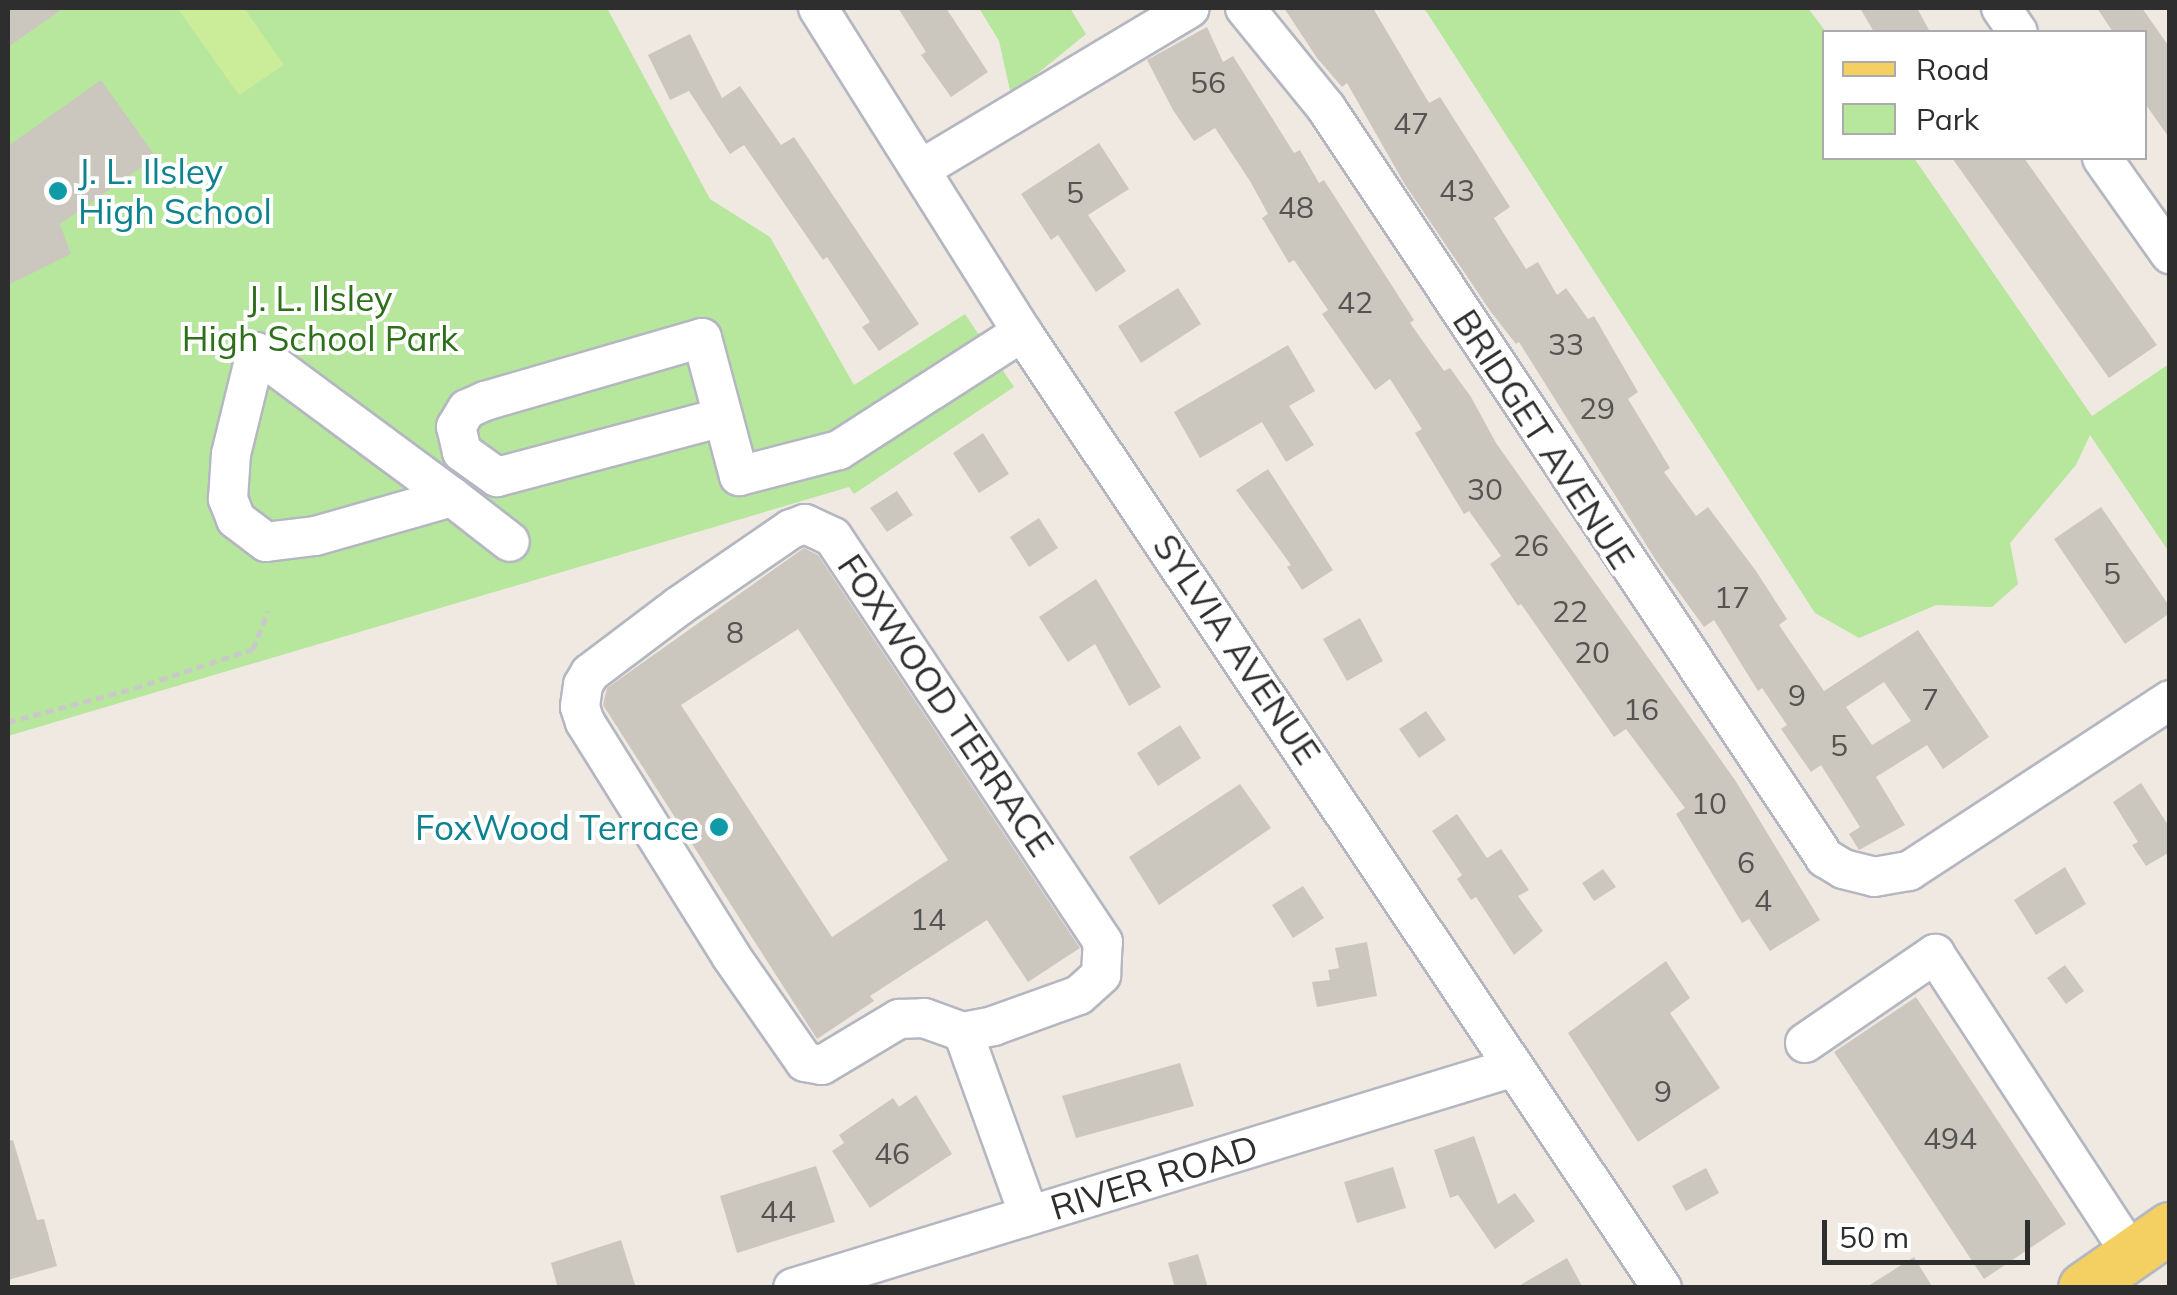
<!DOCTYPE html>
<style>
body{margin:0}
#map{position:relative;width:2177px;height:1295px;overflow:hidden;background:#efe9e1;font-family:Mulish,sans-serif}
div>[style]{position:absolute}
[style*='--x']{left:calc(var(--x)*1px);top:calc(var(--y)*1px);width:calc(var(--w)*1px);rotate:calc(var(--a)*1deg)}
.green>*{inset:0;background:#b7e69d}
.pitch>*{inset:0;background:#cbed99}
.building>*{inset:0;background:#cbc7bf}
.path>*{height:5px;margin-top:-2.5px;transform-origin:0;background:repeating-linear-gradient(90deg,#c9c9c9 0 8px,transparent 0 13px)}
.roads{filter:drop-shadow(2px 0 #b4b7c1) drop-shadow(-2px 0 #b4b7c1) drop-shadow(0 2px #b4b7c1) drop-shadow(0 -2px #b4b7c1)}
.minor>*{height:38px;margin:-19px;padding:0 19px;transform-origin:19px;border-radius:19px;background:#fff}
.major>*{height:50px;margin:-25px;padding:0 25px;transform-origin:25px;border-radius:25px;background:#f4cf61}
.dots>*{width:28px;height:28px;translate:-50% -50%;box-sizing:border-box;border:5px solid #fff;border-radius:50%}
span{translate:-50% -50%;white-space:nowrap;text-align:center;line-height:1.15;-webkit-text-stroke:8px #fff;paint-order:stroke}
.number-label{font-size:30px;color:#555452}
.number-label span{-webkit-text-stroke-width:0}
.culture-label{font-size:35px;color:#0d838f}
.left{translate:0 -50%;text-align:left}
.right{translate:-100% -50%;text-align:right}
.park-label{font-size:35px;color:#2d6f1a}
.street-label{font-size:35px;color:#2e2e2e}
.frame{position:absolute;inset:0;border:10px solid #2e2e2e;pointer-events:none}
.legend{position:absolute;left:1822px;top:30px;width:325px;height:130px;box-sizing:border-box;background:#fff;border:2px solid #ababab;margin:0;padding:12px 18px;list-style:none;font-size:30px;color:#2e2e2e}
.legend li{display:flex;align-items:center;gap:20px;height:50px}
.legend b{width:50px;border:2px solid #ababab}
.scale{position:absolute;left:1822px;top:1220px;width:208px;height:45px;box-sizing:border-box;border:5px solid #2e2e2e;border-top:0;padding-left:12px;font-size:30px;line-height:35px;white-space:nowrap;color:#2e2e2e;-webkit-text-stroke:8px #fff;paint-order:stroke}
</style>
<div id="map">
<div class="green">
<i style="clip-path:polygon(8px 8px,607px 8px,710px 199px,770px 237px,854px 385px,965px 314px,1014px 387px,854px 494px,849px 487px,8px 736px)"></i>
<i style="clip-path:polygon(979px 8px,1070px 8px,1086px 34px,1011px 95px,999px 41px)"></i>
<i style="clip-path:polygon(1424px 8px,1808px 8px,1826px 32px,1824px 158px,1914px 158px,2092px 416px,2169px 364px,2169px 552px,2090px 435px,2076px 465px,2010px 543px,2018px 584px,1992px 607px,1936px 605px,1859px 638px,1815px 613px)"></i>
</div>
<div class="pitch">
<i style="clip-path:polygon(244px 8px,284px 65px,239px 95px,178px 9px)"></i>
</div>
<div class="building">
<i style="clip-path:polygon(8px 8px,64px 8px,8px 47px)"></i>
<i style="clip-path:polygon(898px 8px,946px 8px,988px 72px,951px 97px,921px 55px,926px 52px)"></i>
<i style="clip-path:polygon(evenodd,1284px 8px,1373px 8px,1429px 103px,1440px 97px,1510px 207px,1494px 218px,1526px 269px,1538px 262px,1557px 295px,1566px 288px,1588px 319px,1594px 316px,1638px 392px,1628px 399px,1670px 468px,1664px 472px,1696px 516px,1708px 507px,1756px 571px,1787px 619px,1779px 625px,1824px 691px,1918px 630px,1989px 737px,1943px 769px,1927px 745px,1876px 777px,1905px 825px,1859px 850px,1849px 834px,1860px 827px,1821px 765px,1811px 772px,1781px 729px,1787px 725px,1762px 688px,1758px 691px,1714px 620px,1704px 627px,1657px 562px,1519px 342px,1516px 344px,1491px 312px,1404px 183px,1347px 83px,1342px 87px,1317px 58px,1284px 8px,1884px 682px,1911px 721px,1872px 745px,1846px 707px,1884px 682px)"></i>
<i style="clip-path:polygon(1860px 8px,1917px 8px,1930px 32px,1874px 32px)"></i>
<i style="clip-path:polygon(2097px 8px,2142px 8px,2170px 48px,2170px 139px,2144px 102px,2144px 32px,2113px 32px)"></i>
<i style="clip-path:polygon(1207px 27px,1223px 62px,1233px 56px,1294px 153px,1300px 150px,1319px 183px,1324px 180px,1414px 320px,1410px 323px,1444px 371px,1450px 368px,1471px 397px,1496px 443px,1735px 780px,1820px 920px,1770px 951px,1749px 919px,1742px 923px,1676px 814px,1685px 808px,1626px 729px,1614px 737px,1521px 604px,1518px 606px,1490px 564px,1501px 556px,1469px 511px,1464px 514px,1415px 433px,1422px 429px,1390px 379px,1375px 390px,1322px 314px,1328px 310px,1294px 260px,1289px 263px,1262px 218px,1268px 214px,1250px 181px,1215px 128px,1194px 141px,1173px 110px,1147px 60px)"></i>
<i style="clip-path:polygon(690px 34px,722px 98px,740px 86px,781px 145px,794px 137px,919px 324px,879px 351px,862px 327px,870px 322px,827px 257px,823px 260px,744px 145px,730px 154px,689px 91px,670px 100px,648px 55px)"></i>
<i style="clip-path:polygon(101px 80px,156px 157px,60px 224px,71px 254px,8px 285px,8px 146px)"></i>
<i style="clip-path:polygon(1099px 143px,1129px 189px,1088px 215px,1126px 271px,1096px 292px,1058px 235px,1051px 240px,1021px 194px)"></i>
<i style="clip-path:polygon(1952px 158px,2024px 158px,2157px 345px,2109px 378px)"></i>
<i style="clip-path:polygon(1178px 288px,1201px 324px,1141px 363px,1118px 326px)"></i>
<i style="clip-path:polygon(1288px 345px,1315px 391px,1289px 406px,1314px 445px,1286px 462px,1262px 422px,1200px 458px,1174px 412px)"></i>
<i style="clip-path:polygon(983px 433px,1009px 474px,979px 493px,953px 453px)"></i>
<i style="clip-path:polygon(1268px 469px,1333px 570px,1302px 590px,1287px 567px,1291px 565px,1236px 490px)"></i>
<i style="clip-path:polygon(897px 491px,913px 515px,887px 532px,870px 508px)"></i>
<i style="clip-path:polygon(2101px 507px,2170px 607px,2170px 613px,2125px 644px,2054px 539px)"></i>
<i style="clip-path:polygon(1039px 518px,1058px 548px,1029px 567px,1010px 537px)"></i>
<i style="clip-path:polygon(evenodd,804px 548px,818px 555px,1080px 948px,1028px 982px,987px 920px,870px 996px,874px 1001px,817px 1039px,603px 705px,607px 688px,804px 548px,798px 629px,948px 860px,832px 937px,681px 705px,798px 629px)"></i>
<i style="clip-path:polygon(1096px 579px,1161px 687px,1129px 706px,1095px 644px,1068px 662px,1039px 617px)"></i>
<i style="clip-path:polygon(1360px 618px,1383px 661px,1347px 681px,1323px 639px)"></i>
<i style="clip-path:polygon(1426px 711px,1446px 740px,1419px 758px,1399px 729px)"></i>
<i style="clip-path:polygon(1180px 725px,1201px 758px,1158px 786px,1137px 753px)"></i>
<i style="clip-path:polygon(2141px 783px,2170px 828px,2170px 852px,2146px 866px,2132px 845px,2138px 842px,2113px 802px)"></i>
<i style="clip-path:polygon(1240px 784px,1271px 828px,1159px 905px,1129px 857px)"></i>
<i style="clip-path:polygon(1457px 814px,1487px 858px,1501px 849px,1529px 890px,1518px 896px,1543px 931px,1514px 955px,1476px 897px,1471px 900px,1457px 879px,1462px 875px,1432px 831px)"></i>
<i style="clip-path:polygon(2065px 867px,2086px 904px,2036px 935px,2014px 900px)"></i>
<i style="clip-path:polygon(1603px 869px,1616px 887px,1594px 901px,1582px 883px)"></i>
<i style="clip-path:polygon(1303px 886px,1324px 918px,1293px 938px,1272px 905px)"></i>
<i style="clip-path:polygon(1367px 942px,1377px 996px,1317px 1007px,1312px 982px,1330px 980px,1328px 970px,1339px 968px,1335px 948px)"></i>
<i style="clip-path:polygon(1666px 961px,1690px 998px,1670px 1013px,1720px 1088px,1638px 1142px,1568px 1033px)"></i>
<i style="clip-path:polygon(2065px 965px,2084px 991px,2066px 1004px,2047px 978px)"></i>
<i style="clip-path:polygon(1916px 997px,2066px 1224px,1984px 1279px,1834px 1052px)"></i>
<i style="clip-path:polygon(1180px 1063px,1194px 1106px,1076px 1138px,1062px 1096px)"></i>
<i style="clip-path:polygon(916px 1095px,952px 1154px,870px 1208px,832px 1151px,844px 1143px,839px 1135px,893px 1098px,899px 1107px)"></i>
<i style="clip-path:polygon(1474px 1136px,1498px 1204px,1515px 1193px,1535px 1221px,1495px 1249px,1458px 1195px,1450px 1198px,1434px 1150px)"></i>
<i style="clip-path:polygon(13px 1140px,37px 1220px,44px 1219px,57px 1266px,8px 1280px,8px 1141px)"></i>
<i style="clip-path:polygon(816px 1166px,835px 1222px,737px 1253px,720px 1196px)"></i>
<i style="clip-path:polygon(1393px 1167px,1406px 1208px,1357px 1223px,1344px 1182px)"></i>
<i style="clip-path:polygon(1706px 1168px,1719px 1193px,1686px 1211px,1672px 1186px)"></i>
<i style="clip-path:polygon(621px 1240px,636px 1288px,558px 1288px,551px 1263px)"></i>
<i style="clip-path:polygon(1198px 1254px,1208px 1288px,1175px 1288px,1168px 1263px)"></i>
<i style="clip-path:polygon(1914px 1257px,1933px 1288px,1865px 1288px)"></i>
<i style="clip-path:polygon(1567px 1258px,1583px 1288px,1515px 1288px)"></i>
</div>
<div class="path">
<i style="--x:8;--y:722;--w:131;--a:-15"></i>
<i style="--x:135;--y:688;--w:124;--a:-18.3"></i>
<i style="--x:253;--y:649;--w:41;--a:-68.5"></i>
</div>
<div class="roads">
<div class="minor">
<i style="--x:818;--y:8;--w:383;--a:57.8"></i>
<i style="--x:1022;--y:332;--w:1150;--a:56.2"></i>
<i style="--x:1245;--y:8;--w:130;--a:50.9"></i>
<i style="--x:1327;--y:109;--w:899;--a:56.38"></i>
<i style="--x:1825;--y:858;--w:21;--a:31"></i>
<i style="--x:1843;--y:869;--w:32;--a:14"></i>
<i style="--x:1874;--y:877;--w:36;--a:-10"></i>
<i style="--x:1909;--y:871;--w:312;--a:-33.2"></i>
<i style="--x:2001;--y:8;--w:29;--a:55"></i>
<i style="--x:2102;--y:158;--w:118;--a:54.7"></i>
<i style="--x:921;--y:169;--w:313;--a:-30.9"></i>
<i style="--x:723;--y:417;--w:234;--a:165.1"></i>
<i style="--x:497;--y:477;--w:43;--a:-144.5"></i>
<i style="--x:462;--y:452;--w:26;--a:-103"></i>
<i style="--x:456;--y:427;--w:21;--a:-59"></i>
<i style="--x:467;--y:409;--w:20;--a:-24"></i>
<i style="--x:485;--y:401;--w:226;--a:-16.2"></i>
<i style="--x:702;--y:338;--w:143;--a:75"></i>
<i style="--x:739;--y:476;--w:103;--a:-14.6"></i>
<i style="--x:839;--y:450;--w:218;--a:-32.8"></i>
<i style="--x:452;--y:497;--w:142;--a:164.1"></i>
<i style="--x:315;--y:536;--w:49;--a:173"></i>
<i style="--x:266;--y:542;--w:38;--a:-143"></i>
<i style="--x:236;--y:519;--w:22;--a:-112"></i>
<i style="--x:228;--y:499;--w:45;--a:-86.2"></i>
<i style="--x:231;--y:454;--w:105;--a:-76.2"></i>
<i style="--x:256;--y:352;--w:244;--a:36.5"></i>
<i style="--x:452;--y:497;--w:73;--a:37.8"></i>
<i style="--x:963;--y:1032;--w:31;--a:-11"></i>
<i style="--x:993;--y:1026;--w:91;--a:-19.8"></i>
<i style="--x:1079;--y:995;--w:30;--a:-42"></i>
<i style="--x:1101;--y:975;--w:33;--a:-87"></i>
<i style="--x:1103;--y:942;--w:487;--a:-123.7"></i>
<i style="--x:833;--y:537;--w:31;--a:-155"></i>
<i style="--x:805;--y:524;--w:15;--a:160"></i>
<i style="--x:791;--y:529;--w:136;--a:145.5"></i>
<i style="--x:679;--y:606;--w:111;--a:143"></i>
<i style="--x:590;--y:673;--w:14;--a:120"></i>
<i style="--x:583;--y:685;--w:22;--a:98"></i>
<i style="--x:580;--y:707;--w:16;--a:72"></i>
<i style="--x:585;--y:722;--w:276;--a:58"></i>
<i style="--x:731;--y:956;--w:129;--a:55.1"></i>
<i style="--x:805;--y:1062;--w:17;--a:10"></i>
<i style="--x:822;--y:1065;--w:90;--a:-30.9"></i>
<i style="--x:899;--y:1019;--w:25;--a:-2"></i>
<i style="--x:924;--y:1018;--w:41;--a:19.7"></i>
<i style="--x:963;--y:1032;--w:195;--a:70.2"></i>
<i style="--x:1805;--y:1043;--w:158;--a:-34.4"></i>
<i style="--x:1935;--y:954;--w:358;--a:56.8"></i>
<i style="--x:793;--y:1288;--w:754;--a:-17.04"></i>
</div>
<div class="major">
<i style="--x:2084;--y:1288;--w:105;--a:-34.9"></i>
</div>
</div>
<div class="dots">
<i style="left:58px;top:191px;background:#0f9aa8"></i>
<i style="left:719px;top:827px;background:#0f9aa8"></i>
</div>
<div class="number-label">
<span style="left:1208px;top:82px">56</span>
<span style="left:1411px;top:123px">47</span>
<span style="left:1457px;top:190px">43</span>
<span style="left:1075px;top:192px">5</span>
<span style="left:1296px;top:207px">48</span>
<span style="left:1355px;top:302px">42</span>
<span style="left:1566px;top:344px">33</span>
<span style="left:1597px;top:408px">29</span>
<span style="left:1485px;top:489px">30</span>
<span style="left:1531px;top:545px">26</span>
<span style="left:2112px;top:573px">5</span>
<span style="left:1732px;top:597px">17</span>
<span style="left:1570px;top:611px">22</span>
<span style="left:735px;top:632px">8</span>
<span style="left:1592px;top:652px">20</span>
<span style="left:1797px;top:695px">9</span>
<span style="left:1930px;top:699px">7</span>
<span style="left:1641px;top:709px">16</span>
<span style="left:1839px;top:745px">5</span>
<span style="left:1709px;top:803px">10</span>
<span style="left:1746px;top:862px">6</span>
<span style="left:1763px;top:900px">4</span>
<span style="left:928px;top:919px">14</span>
<span style="left:1663px;top:1091px">9</span>
<span style="left:1950px;top:1138px">494</span>
<span style="left:892px;top:1153px">46</span>
<span style="left:778px;top:1211px">44</span>
</div>
<div class="culture-label">
<span class="left" style="left:78px;top:191px">J. L. Ilsley<br>High School</span>
<span class="right" style="left:699px;top:827px">FoxWood Terrace</span>
</div>
<div class="park-label">
<span style="left:320px;top:318px">J. L. Ilsley<br>High School Park</span>
</div>
<div class="street-label">
<span style="left:1544px;top:439px;rotate:57deg">BRIDGET AVENUE</span>
<span style="left:1237px;top:649px;rotate:56deg">SYLVIA AVENUE</span>
<span style="left:946px;top:705px;rotate:56deg">FOXWOOD TERRACE</span>
<span style="left:1154px;top:1177px;rotate:-17deg">RIVER ROAD</span>
</div>
<div class="frame"></div>
<ul class="legend">
<li><b style="height:12px;background:#f4cf61"></b>Road</li>
<li><b style="height:28px;background:#b7e69d"></b>Park</li>
</ul>
<div class="scale">50 m</div>
</div>
